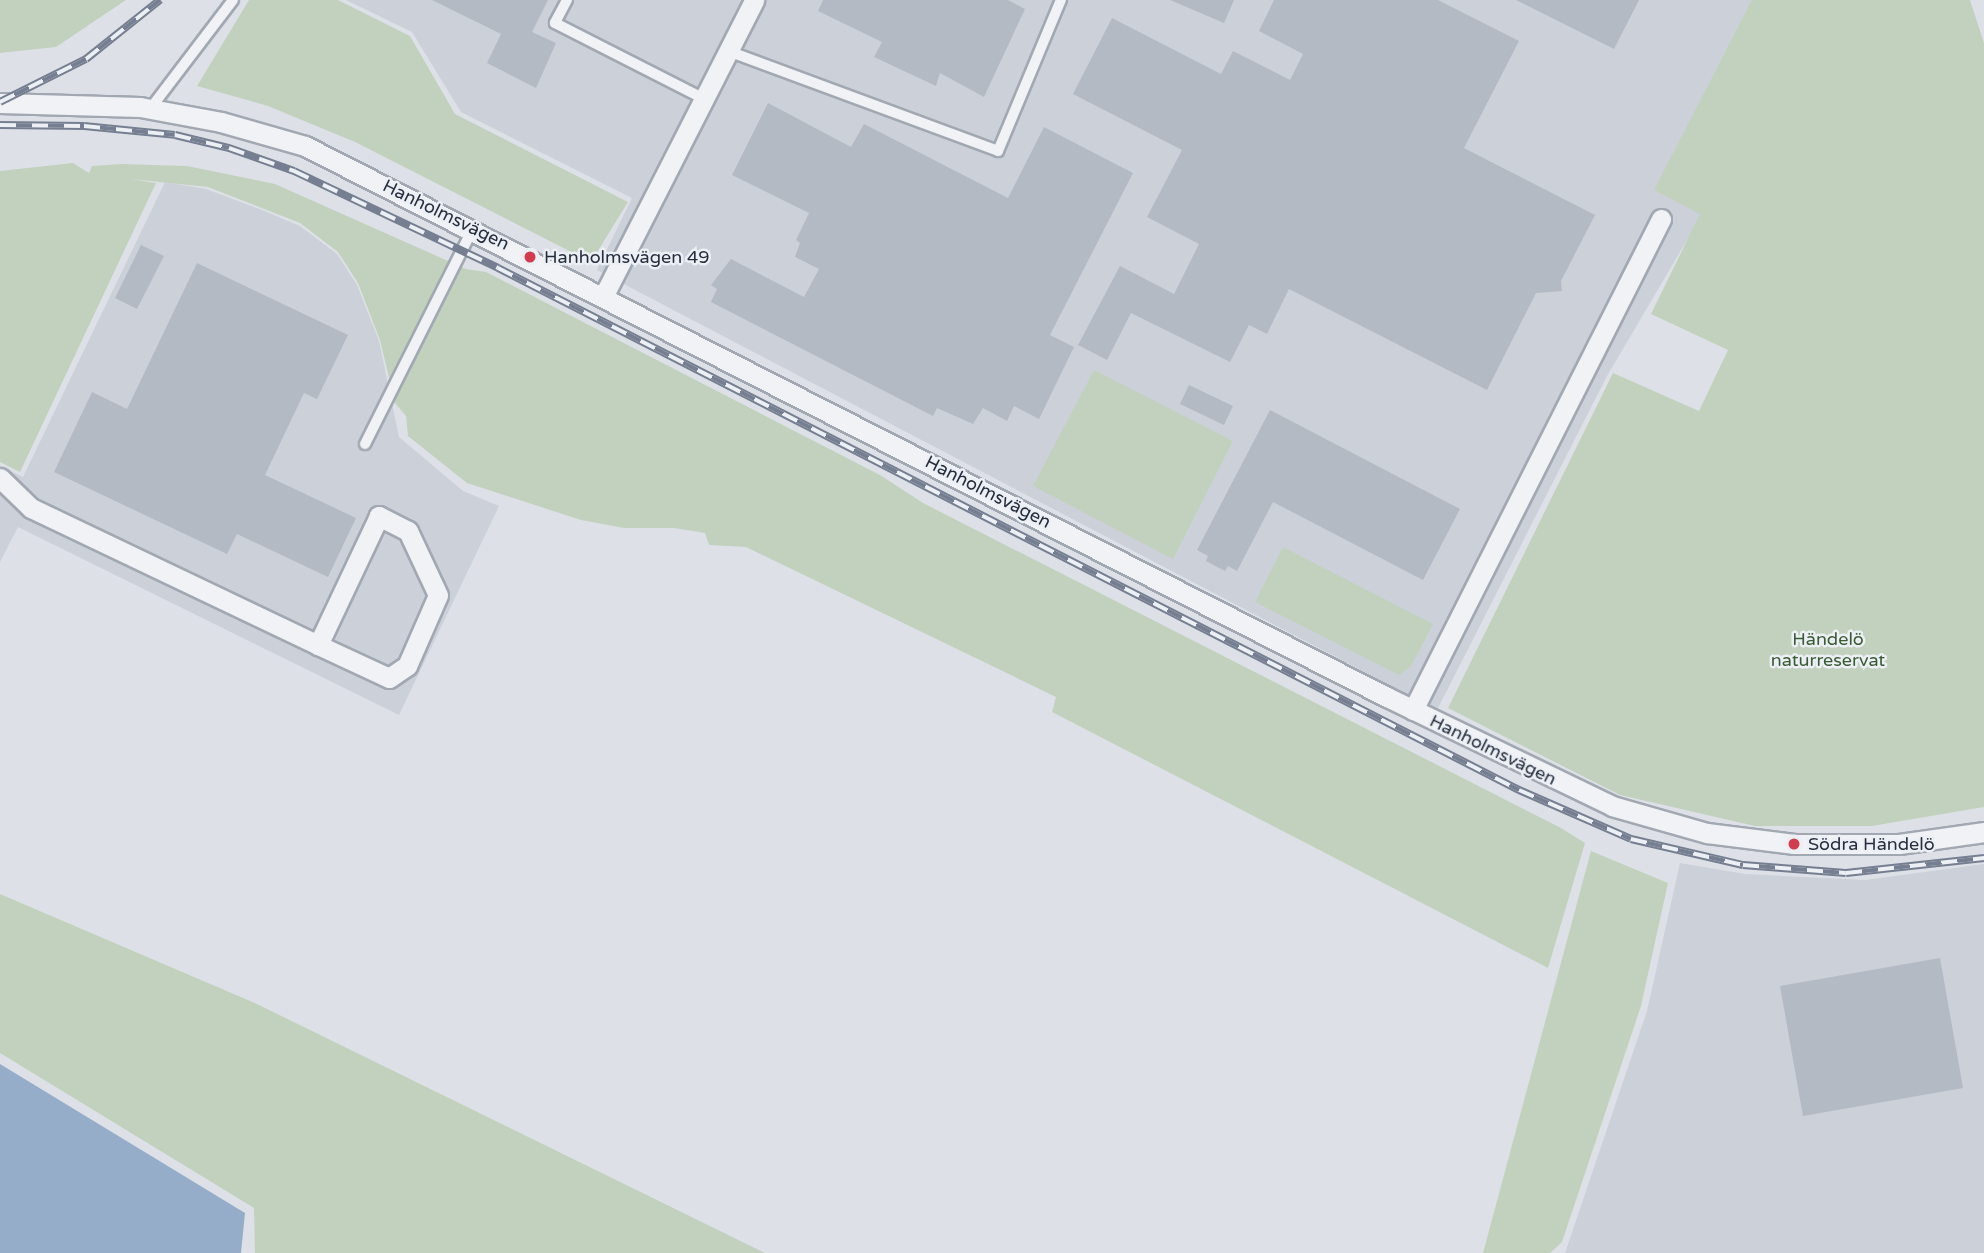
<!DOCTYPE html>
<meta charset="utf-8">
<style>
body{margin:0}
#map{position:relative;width:1984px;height:1253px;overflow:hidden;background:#dde1e7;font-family:"Varela Round",sans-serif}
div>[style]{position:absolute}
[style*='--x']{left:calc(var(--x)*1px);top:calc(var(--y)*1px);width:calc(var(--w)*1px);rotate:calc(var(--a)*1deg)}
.built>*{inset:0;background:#cbd0d9}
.green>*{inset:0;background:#c2d1be}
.water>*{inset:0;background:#96adc9}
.building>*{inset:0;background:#b4bac4}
.roads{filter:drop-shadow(2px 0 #a2a8b1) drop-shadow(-2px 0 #a2a8b1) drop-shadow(0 2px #a2a8b1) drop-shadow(0 -2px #a2a8b1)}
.lane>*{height:10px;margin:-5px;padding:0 5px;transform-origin:5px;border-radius:5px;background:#f0f2f6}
.street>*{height:19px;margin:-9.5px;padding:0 9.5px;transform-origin:9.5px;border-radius:9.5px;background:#f0f2f6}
.rail>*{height:8px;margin-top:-4px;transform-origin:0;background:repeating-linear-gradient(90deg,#ecf0f5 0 16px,#767f91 0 32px);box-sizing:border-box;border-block:2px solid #767f91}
.dots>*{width:19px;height:19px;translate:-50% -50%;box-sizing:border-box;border:4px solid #ecf0f5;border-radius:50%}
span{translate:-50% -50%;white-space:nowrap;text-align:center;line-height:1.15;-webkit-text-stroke:5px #ecf0f5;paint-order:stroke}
.street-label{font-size:18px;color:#262e3e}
.poi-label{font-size:18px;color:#262e3e}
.left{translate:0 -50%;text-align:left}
.park-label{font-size:18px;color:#395a33}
</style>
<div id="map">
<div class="built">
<i style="clip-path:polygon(346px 0,1773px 0,1706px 208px,1607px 376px,1437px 710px,597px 270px,632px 198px,461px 112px,412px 32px)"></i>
<i style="clip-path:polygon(165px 182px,206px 189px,262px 210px,300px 226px,337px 254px,357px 285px,379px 341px,399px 437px,463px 491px,499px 506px,399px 715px,18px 527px,0 562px,0 466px,23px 477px)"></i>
<i style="clip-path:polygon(1680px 863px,1745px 874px,1865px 880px,1984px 864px,1984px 1253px,1565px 1253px,1647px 1011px)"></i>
</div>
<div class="green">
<i style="clip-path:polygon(0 0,126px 0,56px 47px,0 53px)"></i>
<i style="clip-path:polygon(249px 0,338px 0,410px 36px,455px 114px,628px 202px,591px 262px,355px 142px,268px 106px,197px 86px)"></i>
<i style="clip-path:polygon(1752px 0,1970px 0,1984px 43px,1984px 807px,1872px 826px,1755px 826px,1620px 795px,1448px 708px,1613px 373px,1699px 411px,1728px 350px,1651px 314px,1700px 214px,1654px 190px)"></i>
<i style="clip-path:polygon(73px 163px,89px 173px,92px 166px,121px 164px,187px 166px,275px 184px,466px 269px,486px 272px,880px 475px,923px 503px,1561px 828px,1585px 843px,1548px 968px,1052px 712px,1056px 697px,746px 547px,709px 545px,705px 533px,674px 528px,624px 528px,581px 520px,467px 483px,408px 436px,406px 416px,395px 403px,380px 340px,358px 283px,338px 252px,300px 223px,208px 187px,131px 179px,156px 183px,20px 472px,0 462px,0 171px)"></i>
<i style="clip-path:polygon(1094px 370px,1233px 441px,1173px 559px,1033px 486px)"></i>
<i style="clip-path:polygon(1283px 547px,1433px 624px,1411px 666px,1399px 675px,1255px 602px)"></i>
<i style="clip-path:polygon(1591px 851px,1668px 883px,1641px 1006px,1562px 1242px,1550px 1253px,1483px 1253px)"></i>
<i style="clip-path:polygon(0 894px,257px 1004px,765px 1253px,255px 1253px,254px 1208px,0 1053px)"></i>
</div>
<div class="water">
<i style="clip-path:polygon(0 1064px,245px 1213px,241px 1253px,0 1253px)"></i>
</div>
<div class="building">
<i style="clip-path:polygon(432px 0,548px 0,532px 32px,556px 43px,536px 88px,487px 63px,501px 34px)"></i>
<i style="clip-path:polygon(823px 0,1008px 0,1025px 9px,984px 97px,940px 73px,936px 86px,874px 57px,882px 42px,818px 11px)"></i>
<i style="clip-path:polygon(1170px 0,1234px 0,1224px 23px)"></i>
<i style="clip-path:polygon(1274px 0,1438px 0,1519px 41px,1464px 148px,1595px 215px,1561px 281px,1562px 291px,1536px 293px,1487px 390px,1289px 289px,1267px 334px,1249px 325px,1230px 362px,1131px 313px,1107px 360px,1078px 345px,1120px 266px,1174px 294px,1199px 244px,1147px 217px,1182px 150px,1073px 94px,1112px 18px,1221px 74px,1233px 51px,1290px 80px,1303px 54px,1259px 31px)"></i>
<i style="clip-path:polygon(1516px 0,1639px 0,1614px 49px)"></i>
<i style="clip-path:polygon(768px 103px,851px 147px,864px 124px,1008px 198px,1044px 127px,1133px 173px,1050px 335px,1074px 347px,1039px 419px,1014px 406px,1007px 421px,983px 408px,973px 424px,937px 408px,933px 416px,711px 302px,717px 289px,711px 285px,731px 259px,804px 297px,819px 269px,795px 257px,800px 243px,796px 240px,809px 213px,732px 175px)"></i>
<i style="clip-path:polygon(141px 245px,164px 256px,137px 309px,115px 298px)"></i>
<i style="clip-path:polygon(197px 263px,348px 335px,317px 399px,304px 393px,265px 475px,356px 518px,328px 577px,237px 534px,227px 554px,54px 472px,92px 392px,127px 409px)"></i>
<i style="clip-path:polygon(1189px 385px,1233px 406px,1224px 425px,1180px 404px)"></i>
<i style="clip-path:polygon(1270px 410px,1460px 509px,1423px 580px,1273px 502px,1237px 571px,1228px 566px,1225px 571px,1206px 561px,1208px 556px,1197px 550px)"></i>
<i style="clip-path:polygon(1940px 958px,1963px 1088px,1803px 1116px,1780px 986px)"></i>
</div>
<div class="roads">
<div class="lane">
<i style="--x:567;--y:0;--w:26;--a:118"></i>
<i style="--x:555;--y:23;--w:167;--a:27"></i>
<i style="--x:728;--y:51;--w:288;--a:20.3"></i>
<i style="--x:998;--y:151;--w:164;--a:-67.4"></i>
<i style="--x:150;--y:109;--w:137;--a:-52.7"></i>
<i style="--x:365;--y:444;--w:241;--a:-63.4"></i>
</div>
<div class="street">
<i style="--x:0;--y:103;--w:140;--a:1.6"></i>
<i style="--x:140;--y:107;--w:82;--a:10.5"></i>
<i style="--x:221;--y:122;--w:87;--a:15.9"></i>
<i style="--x:305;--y:146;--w:1214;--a:26.99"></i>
<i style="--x:1387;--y:697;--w:250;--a:25.8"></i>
<i style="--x:1612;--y:806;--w:99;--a:15.9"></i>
<i style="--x:1707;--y:833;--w:88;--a:7.2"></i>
<i style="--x:1794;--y:844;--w:105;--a:0"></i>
<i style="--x:1899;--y:844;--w:86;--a:-8"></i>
<i style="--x:604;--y:295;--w:331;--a:-63"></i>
<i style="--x:0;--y:478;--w:43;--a:44.1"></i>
<i style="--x:31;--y:508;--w:318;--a:25.5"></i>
<i style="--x:318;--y:645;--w:78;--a:24.9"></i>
<i style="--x:389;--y:678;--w:22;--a:-34"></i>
<i style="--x:407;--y:666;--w:77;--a:-66.4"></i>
<i style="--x:438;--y:595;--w:71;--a:-115.1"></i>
<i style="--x:408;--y:531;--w:33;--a:-153"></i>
<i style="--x:379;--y:516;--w:143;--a:115.3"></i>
<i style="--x:1413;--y:710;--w:550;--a:-63.2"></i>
</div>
</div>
<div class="rail">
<i style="--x:0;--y:102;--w:96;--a:-26.6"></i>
<i style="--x:86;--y:59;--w:95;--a:-38.6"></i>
<i style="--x:0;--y:125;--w:84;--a:0.7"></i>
<i style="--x:84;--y:126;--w:91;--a:5.6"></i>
<i style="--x:175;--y:135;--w:56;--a:13.5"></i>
<i style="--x:229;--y:148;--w:69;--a:19.5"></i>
<i style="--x:294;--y:171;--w:226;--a:25.4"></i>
<i style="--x:498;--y:268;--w:1147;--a:27.08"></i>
<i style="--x:1519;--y:790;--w:122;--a:23.6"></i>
<i style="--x:1631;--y:839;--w:115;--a:13.1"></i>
<i style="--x:1743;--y:865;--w:103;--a:4.4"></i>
<i style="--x:1846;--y:873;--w:139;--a:-6.2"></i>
</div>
<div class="dots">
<i style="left:530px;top:257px;background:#d13d4e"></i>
<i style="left:1794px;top:844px;background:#d13d4e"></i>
</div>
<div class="street-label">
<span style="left:446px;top:215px;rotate:26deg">Hanholmsvägen</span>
<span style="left:988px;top:492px;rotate:27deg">Hanholmsvägen</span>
<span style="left:1493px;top:750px;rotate:26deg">Hanholmsvägen</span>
</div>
<div class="poi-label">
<span class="left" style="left:544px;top:257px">Hanholmsvägen 49</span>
<span class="left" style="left:1808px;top:844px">Södra Händelö</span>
</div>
<div class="park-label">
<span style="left:1828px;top:650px">Händelö<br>naturreservat</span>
</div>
</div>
